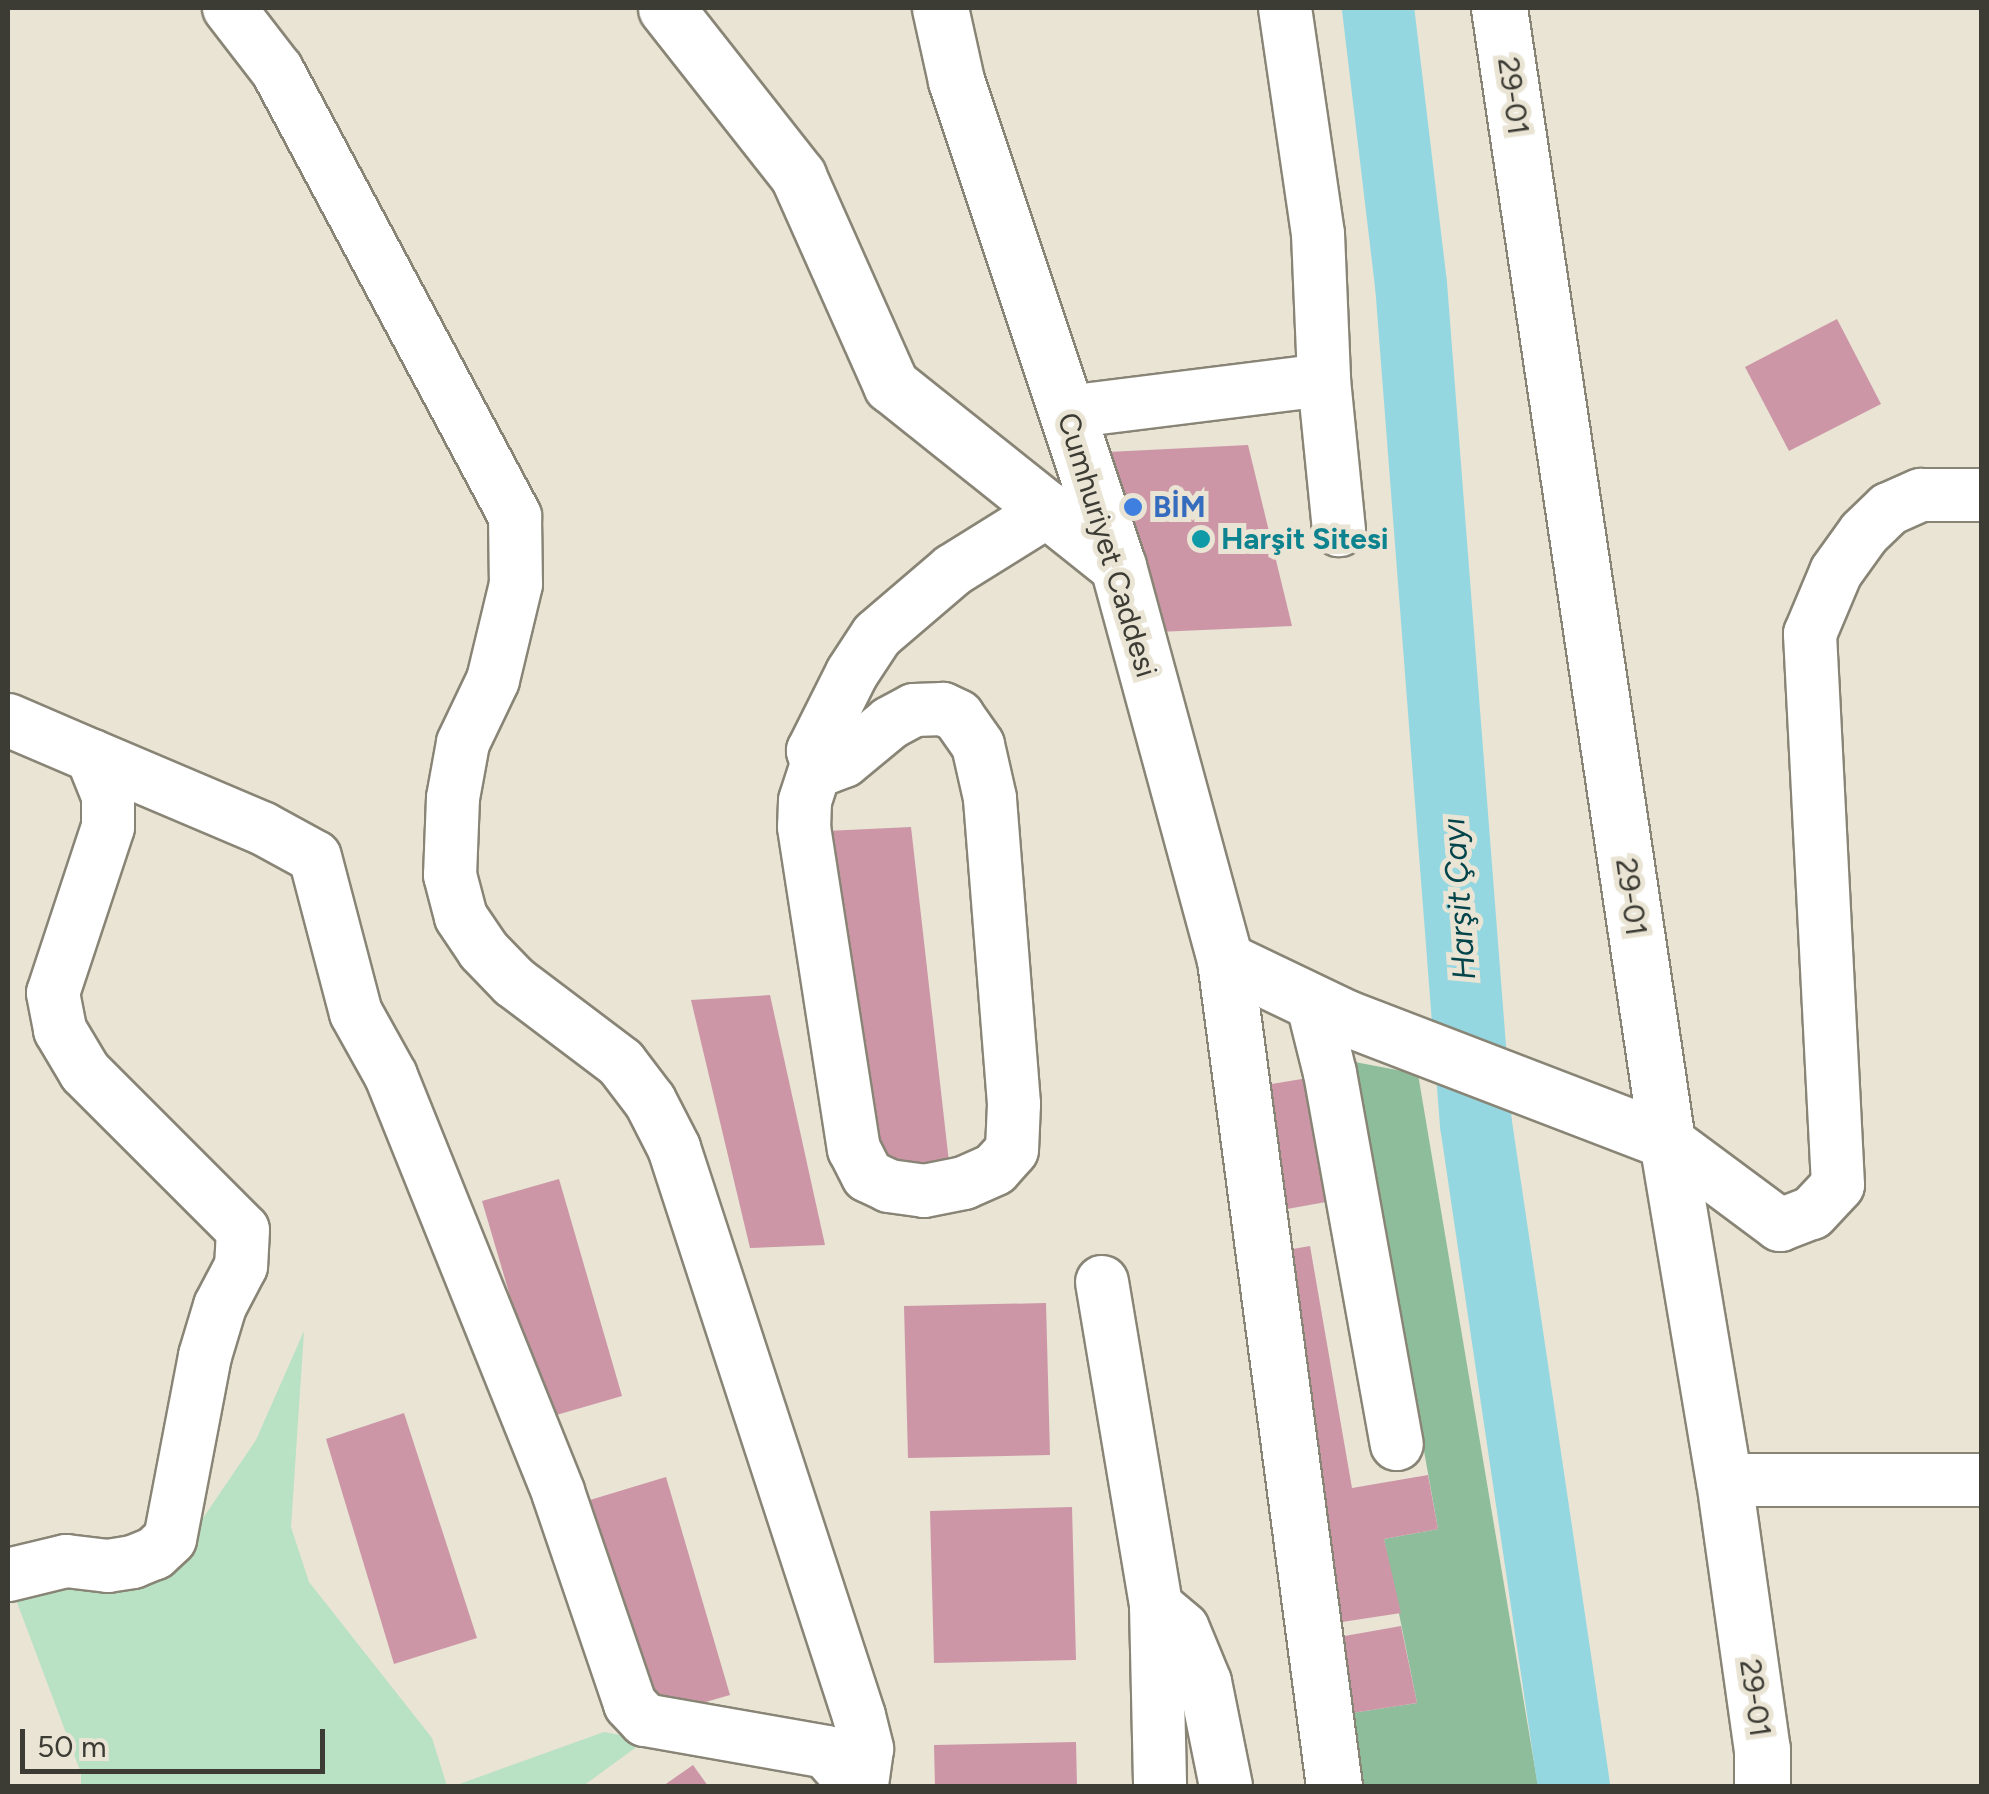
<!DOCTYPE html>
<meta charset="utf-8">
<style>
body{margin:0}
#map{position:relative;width:1989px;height:1794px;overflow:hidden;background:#e9e4d4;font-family:Figtree,sans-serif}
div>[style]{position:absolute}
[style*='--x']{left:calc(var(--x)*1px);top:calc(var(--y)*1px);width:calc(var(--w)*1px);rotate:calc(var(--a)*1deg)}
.green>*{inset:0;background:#b9e1c4}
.forest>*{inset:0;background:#8ebd9c}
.river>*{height:72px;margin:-36px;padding:0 36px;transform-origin:36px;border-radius:36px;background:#94d7e1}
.building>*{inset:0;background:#cc96a7}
.roads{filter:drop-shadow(2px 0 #898576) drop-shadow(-2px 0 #898576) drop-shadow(0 2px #898576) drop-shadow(0 -2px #898576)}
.minor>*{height:52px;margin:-26px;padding:0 26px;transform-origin:26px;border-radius:26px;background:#fff}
.major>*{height:55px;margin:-27.5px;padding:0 27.5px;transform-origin:27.5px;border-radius:27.5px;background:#fff}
.dots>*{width:28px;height:28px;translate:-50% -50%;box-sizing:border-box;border:5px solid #e9e4d4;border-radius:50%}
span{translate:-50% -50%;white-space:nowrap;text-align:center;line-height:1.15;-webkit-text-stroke:10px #e9e4d4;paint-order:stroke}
.street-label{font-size:30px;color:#3c3b34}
.shop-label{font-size:30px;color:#366cbe;font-weight:700}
.left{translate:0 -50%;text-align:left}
.culture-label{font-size:30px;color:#0d838f;font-weight:700}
.water-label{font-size:32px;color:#04444b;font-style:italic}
.frame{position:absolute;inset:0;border:10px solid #3c3b34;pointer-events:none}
.scale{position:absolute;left:20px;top:1729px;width:305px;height:45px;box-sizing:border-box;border:5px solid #3c3b34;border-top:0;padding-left:12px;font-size:30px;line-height:35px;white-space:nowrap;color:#3c3b34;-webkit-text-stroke:8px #e9e4d4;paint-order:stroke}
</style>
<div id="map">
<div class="green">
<i style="clip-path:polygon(304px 1331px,291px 1527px,309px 1582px,432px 1738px,447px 1786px,81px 1786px,81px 1773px,12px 1589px,180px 1552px,256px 1440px)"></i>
<i style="clip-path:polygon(604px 1732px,646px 1740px,583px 1786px,454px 1786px)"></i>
</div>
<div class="forest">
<i style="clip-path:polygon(1339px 1059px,1418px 1074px,1538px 1786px,1362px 1786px,1352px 1713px,1417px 1703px,1384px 1539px,1438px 1529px,1358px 1083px)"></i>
</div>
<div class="river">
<i style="--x:1378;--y:8;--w:278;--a:83.2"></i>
<i style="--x:1411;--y:284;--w:843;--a:85.58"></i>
<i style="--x:1476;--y:1124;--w:669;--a:81.58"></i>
</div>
<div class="building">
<i style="clip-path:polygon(1837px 319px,1881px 404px,1789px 451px,1745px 367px)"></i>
<i style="clip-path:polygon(1248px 445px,1292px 626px,1157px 632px,1108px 452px)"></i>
<i style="clip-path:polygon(911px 827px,950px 1171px,871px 1160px,826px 831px)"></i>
<i style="clip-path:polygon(770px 995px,825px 1245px,750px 1248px,691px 1000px)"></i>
<i style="clip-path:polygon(1314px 1077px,1337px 1200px,1276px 1211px,1254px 1087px)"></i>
<i style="clip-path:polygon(559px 1179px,622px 1396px,546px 1418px,482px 1201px)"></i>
<i style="clip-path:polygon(1310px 1246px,1352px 1488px,1428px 1475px,1438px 1529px,1384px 1539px,1401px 1613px,1342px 1622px,1276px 1252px)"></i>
<i style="clip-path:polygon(1046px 1303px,1050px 1455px,908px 1458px,904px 1306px)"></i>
<i style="clip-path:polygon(404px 1413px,477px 1638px,394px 1664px,326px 1439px)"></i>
<i style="clip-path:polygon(666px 1477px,730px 1695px,653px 1717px,590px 1500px)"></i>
<i style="clip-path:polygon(1072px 1507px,1076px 1660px,934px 1663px,930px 1511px)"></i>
<i style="clip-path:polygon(1401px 1626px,1417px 1703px,1352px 1713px,1339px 1637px)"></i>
<i style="clip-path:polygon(1076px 1742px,1077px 1786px,935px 1786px,934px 1745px)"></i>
<i style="clip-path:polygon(693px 1765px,708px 1786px,663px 1786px)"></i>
</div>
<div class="roads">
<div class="minor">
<i style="--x:229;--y:8;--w:78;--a:52.3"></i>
<i style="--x:277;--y:70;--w:506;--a:61.91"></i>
<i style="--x:515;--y:516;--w:68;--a:89.2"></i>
<i style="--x:516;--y:584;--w:99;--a:103.5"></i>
<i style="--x:493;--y:680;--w:70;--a:115.5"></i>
<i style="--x:463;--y:743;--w:56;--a:100.3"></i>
<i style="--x:453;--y:798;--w:77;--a:92.2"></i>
<i style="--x:450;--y:875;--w:43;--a:75.3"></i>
<i style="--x:461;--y:917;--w:40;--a:56"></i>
<i style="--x:483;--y:950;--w:45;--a:45.9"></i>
<i style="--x:514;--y:982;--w:134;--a:37.1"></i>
<i style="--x:621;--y:1063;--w:48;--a:52.7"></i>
<i style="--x:650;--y:1101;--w:53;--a:62.9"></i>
<i style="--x:674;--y:1148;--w:597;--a:71.96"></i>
<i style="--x:859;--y:1716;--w:34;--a:76"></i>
<i style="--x:867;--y:1749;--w:37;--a:98"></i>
<i style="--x:1285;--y:8;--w:228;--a:81.7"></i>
<i style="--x:1318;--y:234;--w:146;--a:87.6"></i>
<i style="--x:1324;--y:380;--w:151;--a:84.3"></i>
<i style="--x:1067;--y:412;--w:259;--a:-7.1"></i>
<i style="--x:8;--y:720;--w:91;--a:23.2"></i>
<i style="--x:92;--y:756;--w:43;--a:68.2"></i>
<i style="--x:108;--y:796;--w:31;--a:90"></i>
<i style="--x:108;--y:827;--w:175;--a:108.3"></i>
<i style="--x:53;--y:993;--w:38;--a:79"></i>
<i style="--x:60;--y:1030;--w:49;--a:59.2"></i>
<i style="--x:85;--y:1072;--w:223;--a:45"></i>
<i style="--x:243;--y:1230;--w:36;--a:93"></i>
<i style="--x:241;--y:1266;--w:45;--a:117.7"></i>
<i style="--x:220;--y:1306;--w:52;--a:106.7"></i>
<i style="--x:205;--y:1356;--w:186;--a:100.8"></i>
<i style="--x:170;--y:1539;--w:21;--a:137"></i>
<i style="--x:155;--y:1553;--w:24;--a:158"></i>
<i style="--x:133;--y:1562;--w:25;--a:171"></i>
<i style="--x:108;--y:1566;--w:42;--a:-173.2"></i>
<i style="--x:66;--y:1561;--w:60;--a:166.4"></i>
<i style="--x:92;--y:756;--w:185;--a:23"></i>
<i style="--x:262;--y:828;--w:60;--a:28.7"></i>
<i style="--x:315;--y:857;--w:161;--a:75.3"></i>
<i style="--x:356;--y:1013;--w:72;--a:60.9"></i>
<i style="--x:391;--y:1076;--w:448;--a:68.1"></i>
<i style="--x:558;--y:1492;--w:224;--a:71.2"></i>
<i style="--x:630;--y:1704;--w:22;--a:47"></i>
<i style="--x:645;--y:1720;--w:184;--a:10"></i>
<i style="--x:826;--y:1752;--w:45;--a:48.6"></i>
<i style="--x:817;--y:764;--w:39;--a:108"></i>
<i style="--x:805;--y:801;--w:26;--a:92"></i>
<i style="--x:804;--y:827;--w:326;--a:81.2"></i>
<i style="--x:854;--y:1149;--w:30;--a:63"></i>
<i style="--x:868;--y:1176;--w:23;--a:25"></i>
<i style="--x:889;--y:1186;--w:35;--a:8"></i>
<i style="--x:924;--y:1191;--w:41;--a:-11.3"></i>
<i style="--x:964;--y:1183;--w:34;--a:-24"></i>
<i style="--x:995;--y:1169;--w:25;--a:-48"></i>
<i style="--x:1012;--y:1150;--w:46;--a:-87.5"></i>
<i style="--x:1014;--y:1104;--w:307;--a:-94.5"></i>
<i style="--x:990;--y:798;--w:54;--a:-102.8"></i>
<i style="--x:978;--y:745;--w:35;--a:-125"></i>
<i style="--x:958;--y:716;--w:17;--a:-155"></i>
<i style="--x:943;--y:709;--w:29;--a:178"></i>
<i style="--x:914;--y:710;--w:27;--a:152"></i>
<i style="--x:890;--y:723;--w:60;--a:140.4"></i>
<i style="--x:844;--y:761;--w:17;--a:159"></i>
<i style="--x:828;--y:767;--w:11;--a:-165"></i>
<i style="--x:817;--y:764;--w:14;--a:-107"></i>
<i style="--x:813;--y:751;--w:87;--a:-63.4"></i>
<i style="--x:852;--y:673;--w:45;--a:-56.7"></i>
<i style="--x:877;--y:635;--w:100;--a:-40.5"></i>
<i style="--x:953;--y:570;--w:115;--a:-31.9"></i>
<i style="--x:1312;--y:1001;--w:74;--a:76"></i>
<i style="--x:1330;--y:1073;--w:377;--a:79.8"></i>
<i style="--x:1667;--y:1141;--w:141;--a:36.6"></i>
<i style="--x:1780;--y:1225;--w:34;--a:-21"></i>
<i style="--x:1812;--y:1213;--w:38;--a:-47"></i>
<i style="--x:1838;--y:1185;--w:552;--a:-92.91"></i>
<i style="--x:1810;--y:634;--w:67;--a:-67.2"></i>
<i style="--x:1836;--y:572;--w:48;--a:-54.3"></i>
<i style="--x:1864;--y:533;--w:35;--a:-44"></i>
<i style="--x:1889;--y:509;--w:35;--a:-24"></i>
<i style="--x:1921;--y:495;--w:61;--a:0"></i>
<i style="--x:1102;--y:1282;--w:328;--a:80.5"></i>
<i style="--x:1156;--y:1606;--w:180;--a:88.7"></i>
<i style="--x:1724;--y:1480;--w:258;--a:0"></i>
<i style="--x:1156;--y:1606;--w:35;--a:40"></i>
<i style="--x:1183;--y:1629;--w:57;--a:67.5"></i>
<i style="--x:1205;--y:1682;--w:106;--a:78.6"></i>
</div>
<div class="major">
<i style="--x:666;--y:8;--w:214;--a:51.8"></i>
<i style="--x:798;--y:176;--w:229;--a:66"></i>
<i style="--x:891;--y:385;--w:290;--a:38.6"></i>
<i style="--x:940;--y:8;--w:74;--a:77.5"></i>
<i style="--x:956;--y:80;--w:512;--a:71.57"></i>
<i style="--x:1118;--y:566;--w:408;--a:74.8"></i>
<i style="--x:1225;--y:960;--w:132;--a:25.6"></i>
<i style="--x:1344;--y:1017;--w:346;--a:21"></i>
<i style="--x:1499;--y:8;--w:1145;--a:81.57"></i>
<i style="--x:1667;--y:1141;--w:344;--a:80.5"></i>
<i style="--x:1724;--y:1480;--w:272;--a:82"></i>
<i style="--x:1762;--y:1749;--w:37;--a:90"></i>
<i style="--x:1225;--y:960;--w:833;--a:82.48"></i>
</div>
</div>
<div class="dots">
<i style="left:1133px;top:507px;background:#3f7fe0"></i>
<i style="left:1201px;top:539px;background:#0f9aa8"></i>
</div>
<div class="street-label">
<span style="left:1513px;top:96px;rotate:82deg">29-01</span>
<span style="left:1107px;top:545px;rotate:73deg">Cumhuriyet Caddesi</span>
<span style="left:1631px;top:897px;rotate:82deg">29-01</span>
<span style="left:1755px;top:1698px;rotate:82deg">29-01</span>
</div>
<div class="shop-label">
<span class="left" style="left:1153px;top:507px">BİM</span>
</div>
<div class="culture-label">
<span class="left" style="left:1221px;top:539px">Harşit Sitesi</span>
</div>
<div class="water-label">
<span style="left:1459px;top:899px;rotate:-94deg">Harşit Çayı</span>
</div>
<div class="frame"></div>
<div class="scale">50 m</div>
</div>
